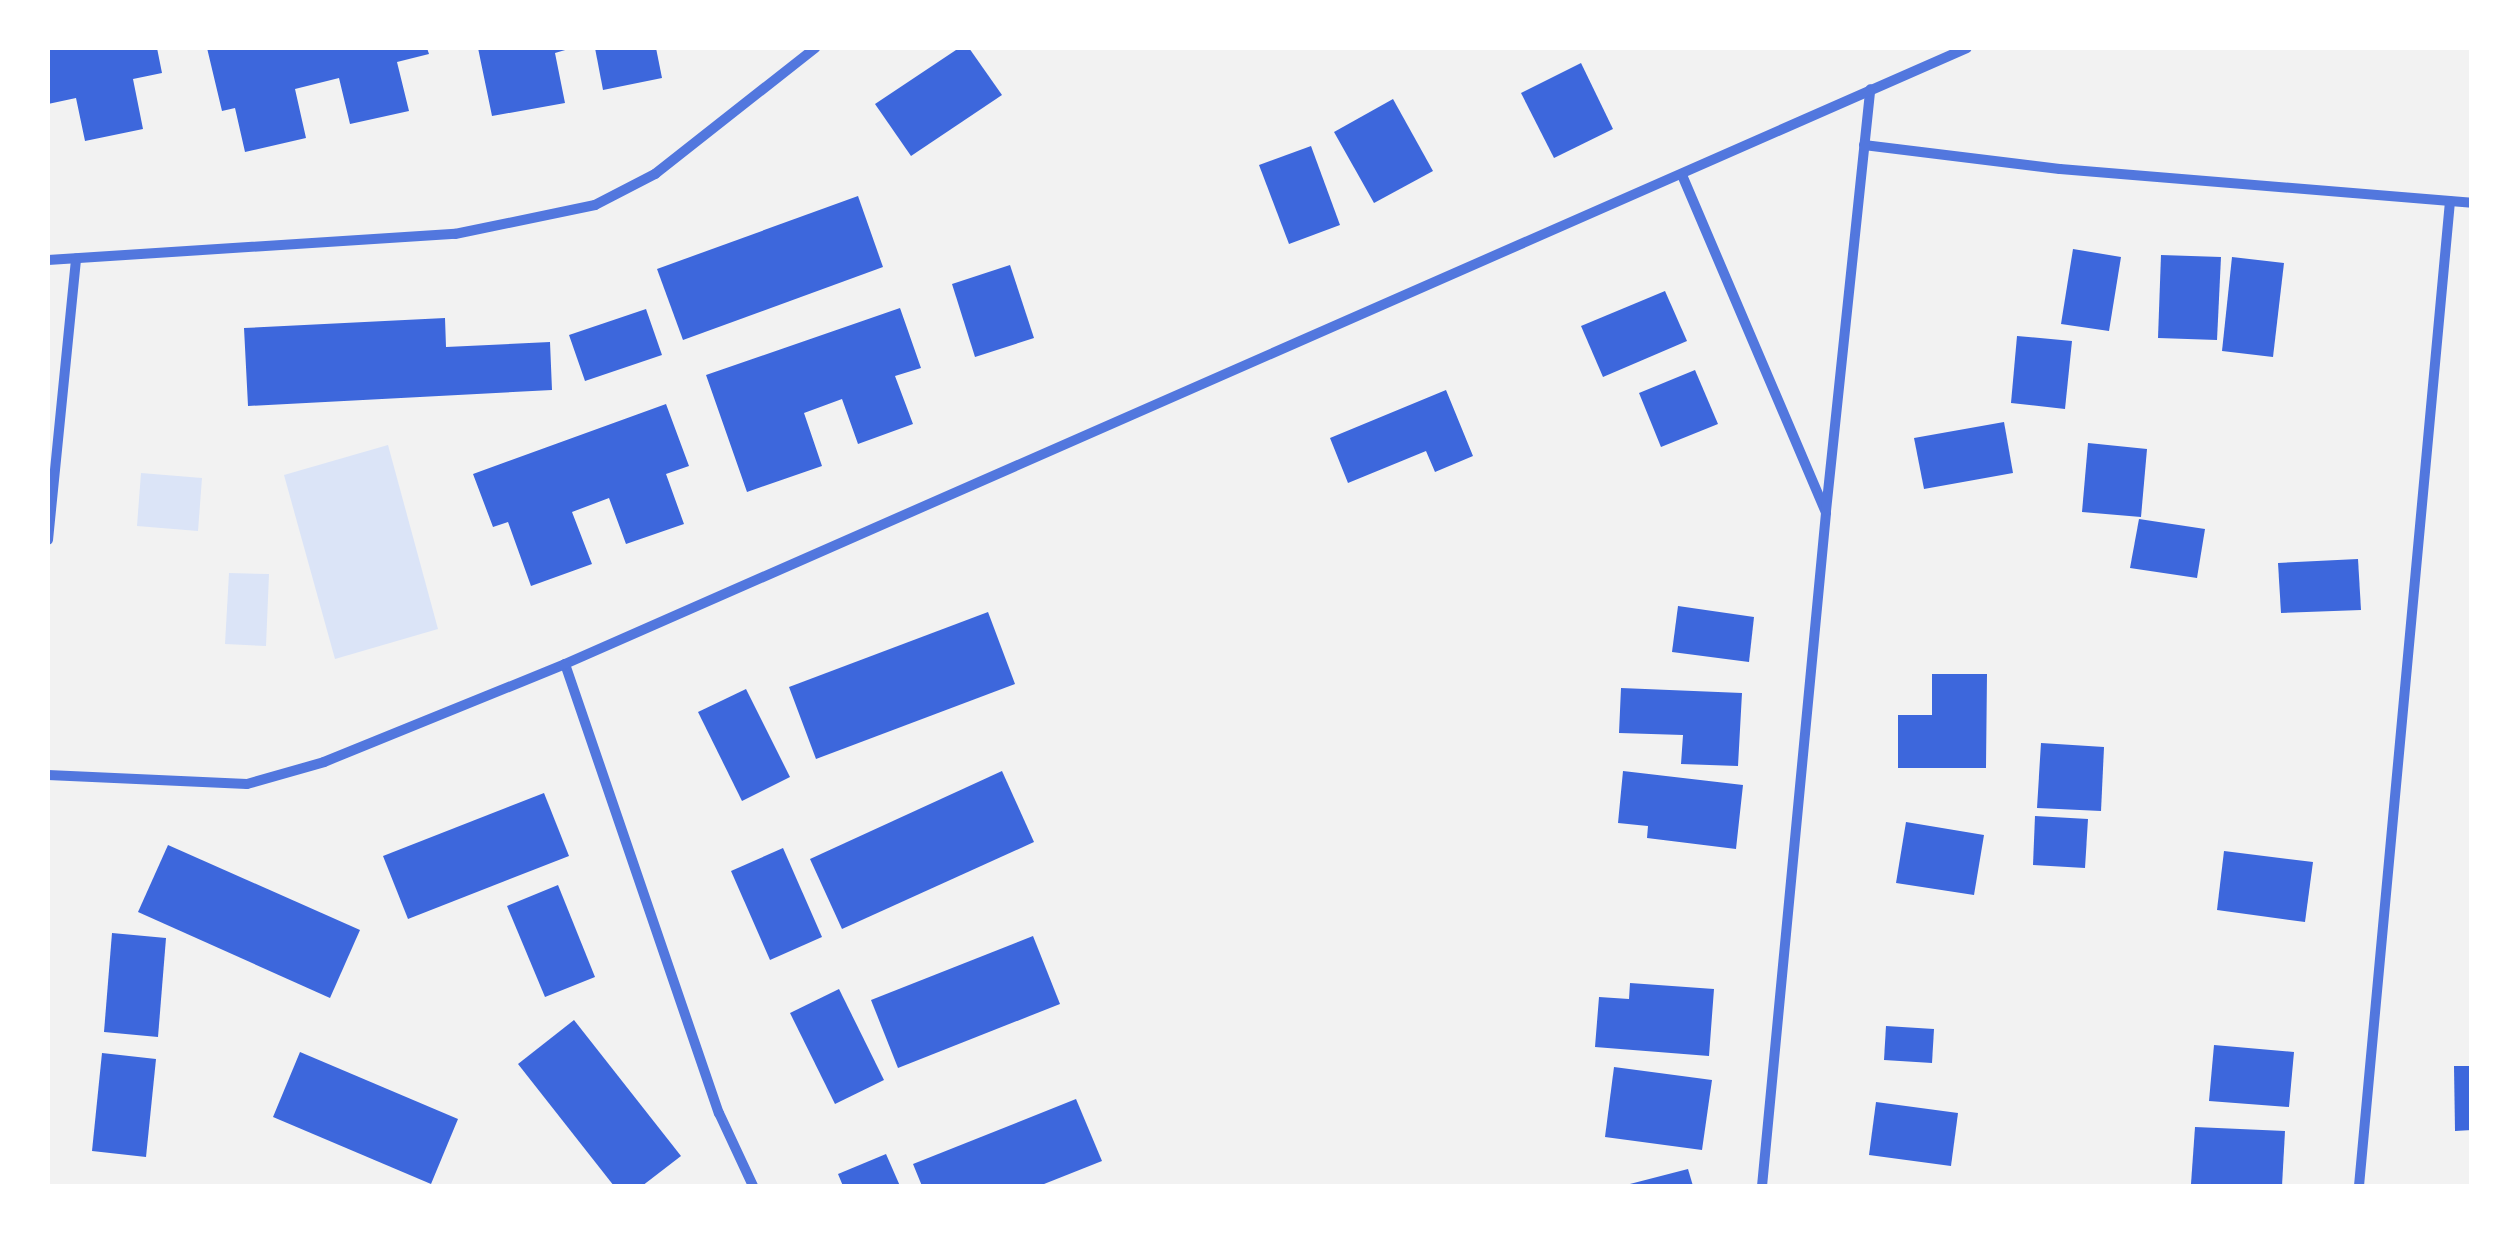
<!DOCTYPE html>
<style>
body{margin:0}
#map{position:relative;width:2519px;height:1234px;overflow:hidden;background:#f2f2f2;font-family:Georgia,serif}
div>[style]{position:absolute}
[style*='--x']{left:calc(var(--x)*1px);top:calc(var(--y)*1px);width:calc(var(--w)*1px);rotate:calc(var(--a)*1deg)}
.green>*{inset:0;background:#dbe4f7}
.building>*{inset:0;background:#3d67dc}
.minor>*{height:10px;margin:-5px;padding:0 5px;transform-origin:5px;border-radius:5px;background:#5277de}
span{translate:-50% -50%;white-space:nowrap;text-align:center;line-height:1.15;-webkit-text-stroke:10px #fff;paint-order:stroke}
.frame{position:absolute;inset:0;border:50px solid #fff;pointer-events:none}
</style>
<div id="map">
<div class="green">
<i style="clip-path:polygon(388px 445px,438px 629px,335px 659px,284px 475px)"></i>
<i style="clip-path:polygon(141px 473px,202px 478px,198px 531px,137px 526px)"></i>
<i style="clip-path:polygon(229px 573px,269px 574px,266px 646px,225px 644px)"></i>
</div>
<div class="building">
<i style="clip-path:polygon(48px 48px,157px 48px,162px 73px,133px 79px,143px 129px,85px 141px,76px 98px,48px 104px)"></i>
<i style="clip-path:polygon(207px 48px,427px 48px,429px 54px,397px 62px,409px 111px,350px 124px,339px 78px,295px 89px,306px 138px,245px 152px,235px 108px,222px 111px)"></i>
<i style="clip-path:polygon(478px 48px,572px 48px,555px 53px,565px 103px,492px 116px)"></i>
<i style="clip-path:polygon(595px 48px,656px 48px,662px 78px,603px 90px)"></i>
<i style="clip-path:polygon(959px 48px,969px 48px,1002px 95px,911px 156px,875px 104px)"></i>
<i style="clip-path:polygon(1581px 63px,1613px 129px,1554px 158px,1521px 93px)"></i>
<i style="clip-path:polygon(1393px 99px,1433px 171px,1374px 203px,1334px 132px)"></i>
<i style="clip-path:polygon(1311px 146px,1340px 225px,1289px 244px,1259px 165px)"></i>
<i style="clip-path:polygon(858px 196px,883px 267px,683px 340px,657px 269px)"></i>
<i style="clip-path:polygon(2073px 249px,2121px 257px,2109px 331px,2061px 324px)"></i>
<i style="clip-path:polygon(2161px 255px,2221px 257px,2217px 340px,2158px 338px)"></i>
<i style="clip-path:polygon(2232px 257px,2284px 263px,2273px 357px,2222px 351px)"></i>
<i style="clip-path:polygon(1010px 265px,1034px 338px,975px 357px,952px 284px)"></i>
<i style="clip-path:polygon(1665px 291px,1687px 341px,1603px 377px,1581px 326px)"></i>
<i style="clip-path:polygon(900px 308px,921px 368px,895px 376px,913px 424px,858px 444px,842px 399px,804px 413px,822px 466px,747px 492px,706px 375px)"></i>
<i style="clip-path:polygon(646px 309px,662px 355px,585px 381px,569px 335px)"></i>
<i style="clip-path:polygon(445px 318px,446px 347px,550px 342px,552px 390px,248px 406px,244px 328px)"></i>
<i style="clip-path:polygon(2017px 336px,2072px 341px,2065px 409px,2011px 403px)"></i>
<i style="clip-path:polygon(1695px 370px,1718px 424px,1661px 447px,1639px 393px)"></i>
<i style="clip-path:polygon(1446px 390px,1473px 456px,1435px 472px,1426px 451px,1348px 483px,1330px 438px)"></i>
<i style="clip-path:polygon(666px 404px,689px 466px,666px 474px,684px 524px,626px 544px,609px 498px,572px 512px,592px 564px,531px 586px,508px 522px,493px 527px,473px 474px)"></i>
<i style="clip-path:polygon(2004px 422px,2013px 473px,1924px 489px,1914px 438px)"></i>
<i style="clip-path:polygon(2088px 443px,2147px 449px,2141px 517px,2082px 512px)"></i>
<i style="clip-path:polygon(2139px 519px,2205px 529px,2197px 578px,2130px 568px)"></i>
<i style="clip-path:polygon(2358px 559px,2361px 610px,2281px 613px,2278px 563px)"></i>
<i style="clip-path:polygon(1678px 606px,1754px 617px,1749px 662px,1672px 652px)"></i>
<i style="clip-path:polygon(988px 612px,1015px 684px,816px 759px,789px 687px)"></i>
<i style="clip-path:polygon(1932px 674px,1987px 674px,1986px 768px,1898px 768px,1898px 715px,1932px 715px)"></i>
<i style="clip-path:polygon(1621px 688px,1742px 693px,1738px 766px,1681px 764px,1683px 735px,1619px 733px)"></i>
<i style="clip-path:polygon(746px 689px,790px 777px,742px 801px,698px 712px)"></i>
<i style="clip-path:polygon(2041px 743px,2104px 747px,2101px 811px,2037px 808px)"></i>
<i style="clip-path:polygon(1002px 771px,1034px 842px,842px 929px,810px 859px)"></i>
<i style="clip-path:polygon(1623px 771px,1743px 785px,1736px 849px,1647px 838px,1648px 826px,1618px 823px)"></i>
<i style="clip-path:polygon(544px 793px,569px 856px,408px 919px,383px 856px)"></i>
<i style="clip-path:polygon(2035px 816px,2088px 819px,2085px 868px,2033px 865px)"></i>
<i style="clip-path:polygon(1906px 822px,1984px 835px,1974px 895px,1896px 883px)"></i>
<i style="clip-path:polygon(168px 845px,360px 930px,330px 998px,138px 912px)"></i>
<i style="clip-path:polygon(783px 848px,822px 937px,770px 960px,731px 871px)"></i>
<i style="clip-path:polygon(2224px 851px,2313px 862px,2305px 922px,2217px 910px)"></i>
<i style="clip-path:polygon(558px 885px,595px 977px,545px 997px,507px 906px)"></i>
<i style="clip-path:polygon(112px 933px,166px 938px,158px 1037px,104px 1032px)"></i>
<i style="clip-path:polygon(1033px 936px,1060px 1004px,898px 1068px,871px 1000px)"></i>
<i style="clip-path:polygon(1630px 983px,1714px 989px,1709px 1056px,1595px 1047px,1599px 997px,1629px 999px)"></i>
<i style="clip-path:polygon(839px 989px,884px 1080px,835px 1104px,790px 1013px)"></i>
<i style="clip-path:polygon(574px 1020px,681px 1156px,642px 1186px,614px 1186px,518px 1064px)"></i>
<i style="clip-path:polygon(1886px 1026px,1934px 1029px,1932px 1063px,1884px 1060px)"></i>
<i style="clip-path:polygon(2214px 1045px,2294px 1052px,2289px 1107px,2209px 1101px)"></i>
<i style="clip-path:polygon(300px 1052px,458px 1119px,431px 1184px,273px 1117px)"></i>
<i style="clip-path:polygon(102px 1053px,156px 1059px,146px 1157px,92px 1151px)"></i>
<i style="clip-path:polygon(2454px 1066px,2472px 1066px,2472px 1130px,2455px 1131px)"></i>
<i style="clip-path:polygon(1614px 1067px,1712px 1080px,1702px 1150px,1605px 1137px)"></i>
<i style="clip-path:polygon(1076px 1099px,1102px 1161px,1039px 1186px,922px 1186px,913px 1164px)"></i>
<i style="clip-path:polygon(1876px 1102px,1958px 1113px,1951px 1166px,1869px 1155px)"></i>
<i style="clip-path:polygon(2195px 1127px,2285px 1131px,2282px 1186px,2191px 1184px)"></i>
<i style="clip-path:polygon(886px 1154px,900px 1186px,843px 1186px,838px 1174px)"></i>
<i style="clip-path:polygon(1688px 1169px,1693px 1186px,1627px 1186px,1626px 1185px)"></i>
</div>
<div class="minor">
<i style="--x:1864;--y:145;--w:197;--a:7"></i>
<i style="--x:2060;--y:169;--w:413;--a:4.7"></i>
<i style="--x:1682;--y:175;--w:367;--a:66.9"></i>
<i style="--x:1826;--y:513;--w:676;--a:95.43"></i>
<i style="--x:48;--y:260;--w:408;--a:-3.7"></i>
<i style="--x:455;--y:234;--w:143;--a:-11.7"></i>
<i style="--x:595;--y:205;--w:68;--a:-27.3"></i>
<i style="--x:655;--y:174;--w:204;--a:-38.2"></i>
<i style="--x:1826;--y:511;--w:424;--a:-84"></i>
<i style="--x:48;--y:540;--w:283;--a:-84.3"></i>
<i style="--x:565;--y:664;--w:475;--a:71.1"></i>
<i style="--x:719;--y:1113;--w:81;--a:65"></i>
<i style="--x:48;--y:775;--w:199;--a:2.6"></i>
<i style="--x:247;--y:784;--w:80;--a:-15.9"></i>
<i style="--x:324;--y:762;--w:260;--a:-22.1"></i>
<i style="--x:565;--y:664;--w:1531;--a:-23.72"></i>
<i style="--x:2359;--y:1186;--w:989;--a:-84.72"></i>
</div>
<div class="frame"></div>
</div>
